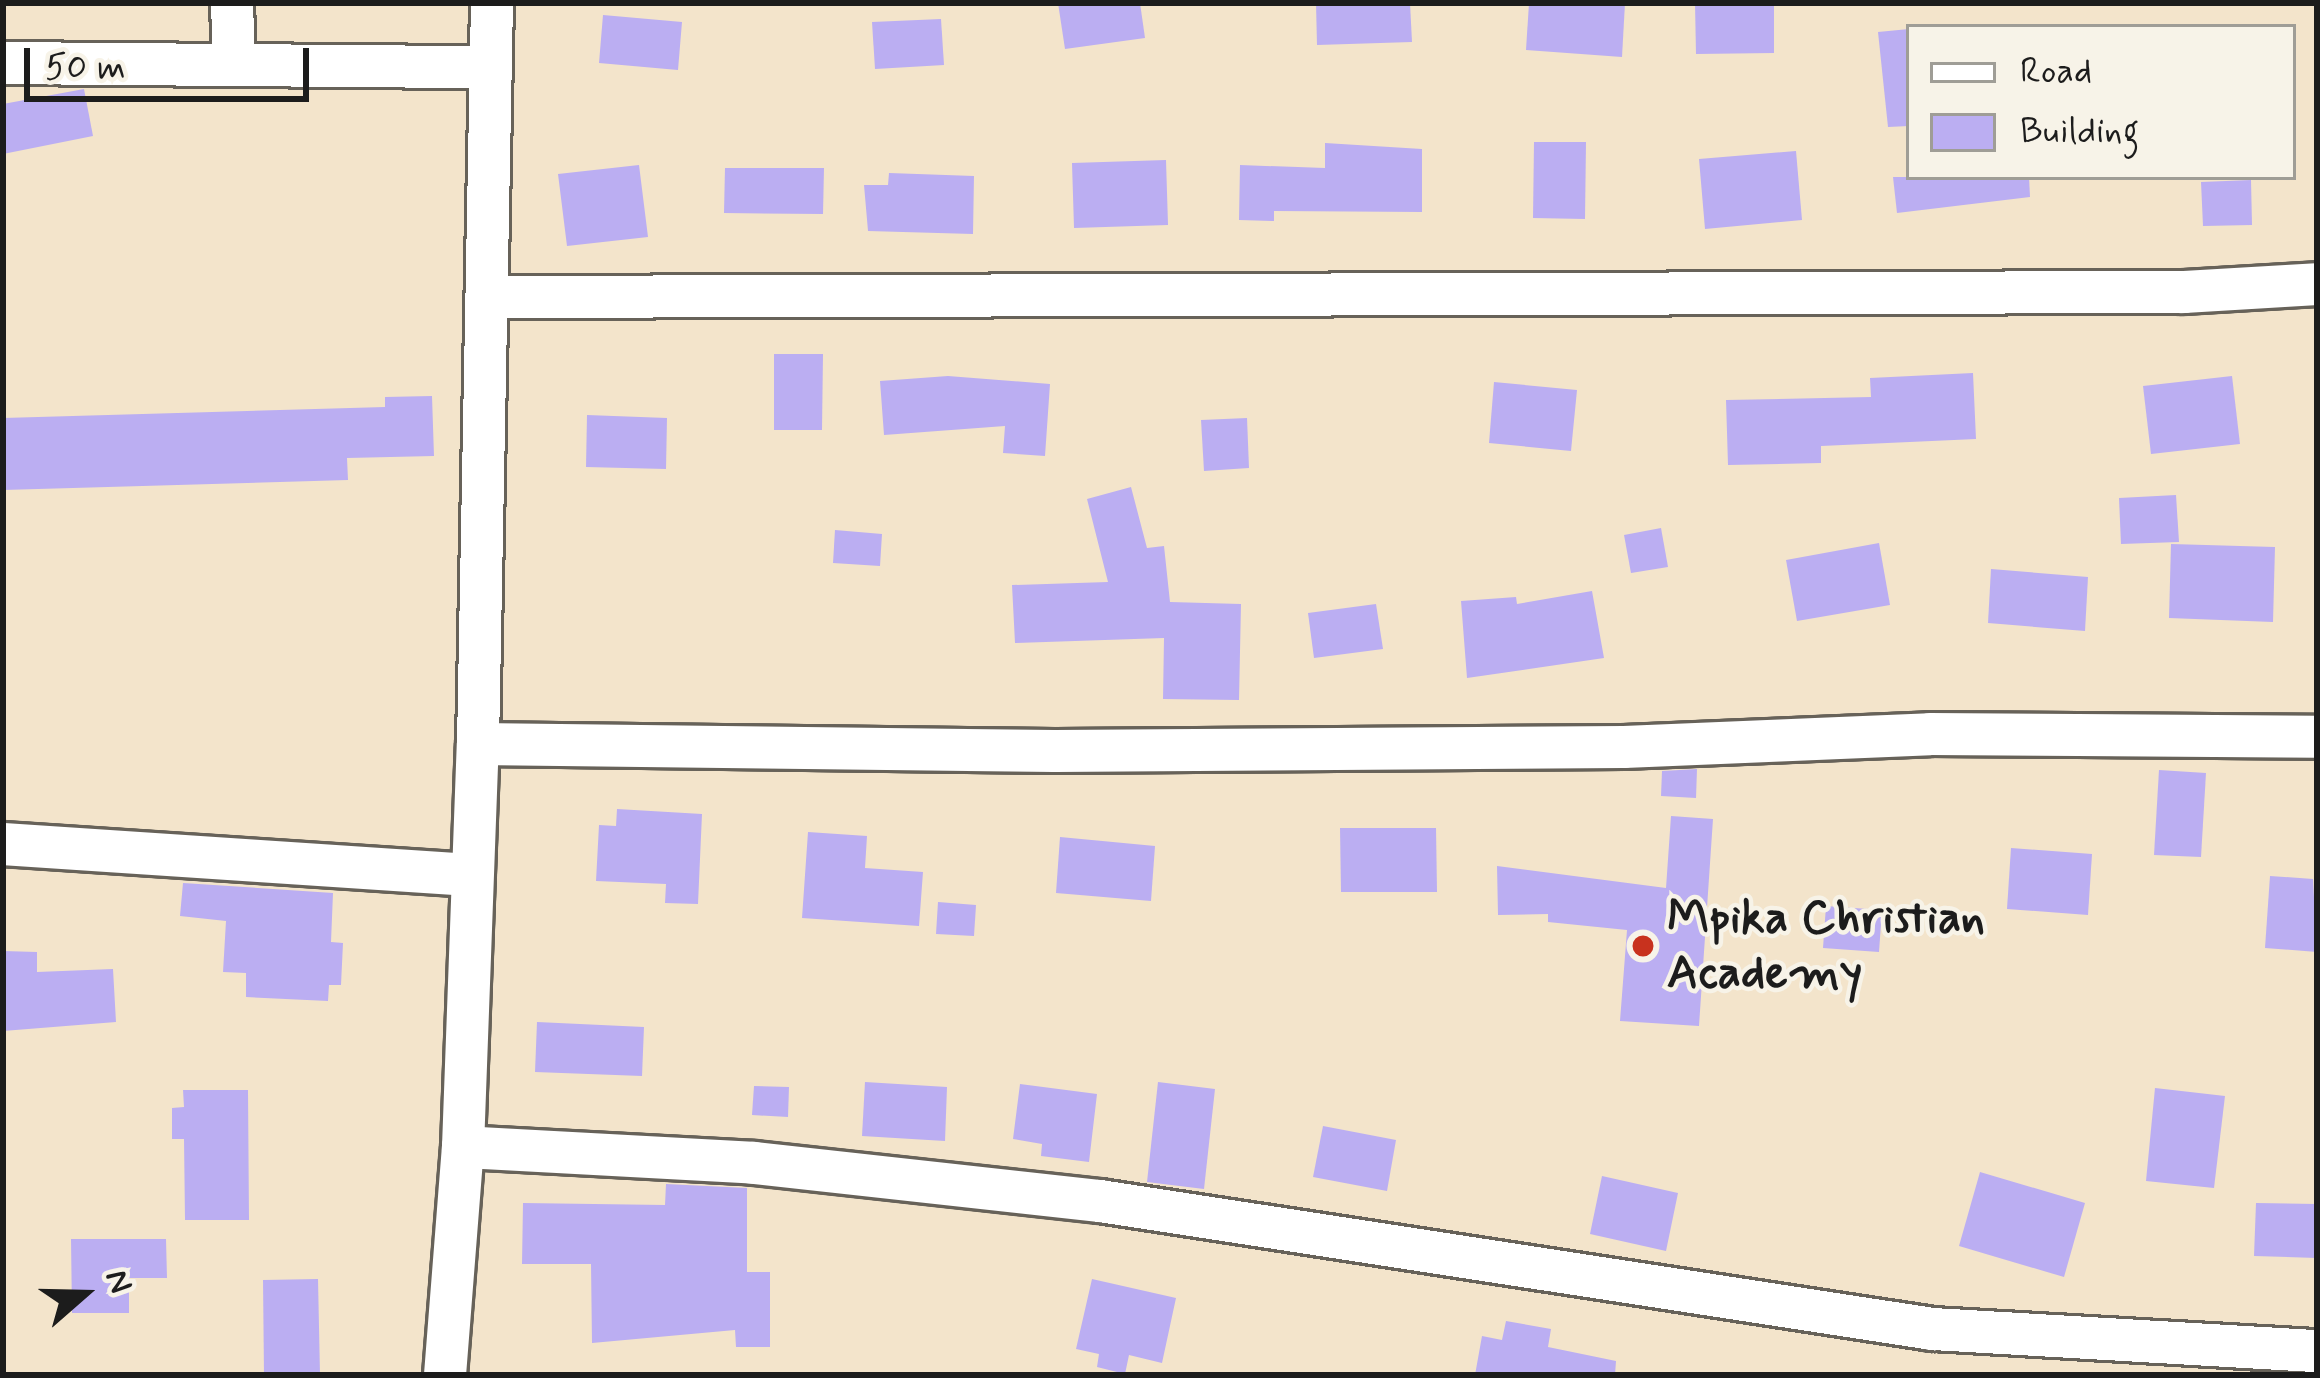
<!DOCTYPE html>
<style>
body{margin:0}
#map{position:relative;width:2320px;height:1378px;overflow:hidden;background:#f3e4cb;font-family:Mynerve,sans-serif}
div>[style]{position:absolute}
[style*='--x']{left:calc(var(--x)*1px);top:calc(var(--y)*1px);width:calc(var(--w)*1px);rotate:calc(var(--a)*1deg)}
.building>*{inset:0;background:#bbaef2}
.roads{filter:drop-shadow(3px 0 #676259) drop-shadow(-3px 0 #676259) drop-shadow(0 3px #676259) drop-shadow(0 -3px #676259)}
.minor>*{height:42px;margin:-21px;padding:0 21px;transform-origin:21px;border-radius:21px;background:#fff}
.dots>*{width:33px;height:33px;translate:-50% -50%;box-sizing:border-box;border:6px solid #f7f3e8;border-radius:50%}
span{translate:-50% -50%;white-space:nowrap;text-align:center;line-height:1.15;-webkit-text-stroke:9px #f7f3e8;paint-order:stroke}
.poi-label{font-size:48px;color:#1c1c1c;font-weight:700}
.left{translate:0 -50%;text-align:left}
.frame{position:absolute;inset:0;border:6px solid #1c1c1c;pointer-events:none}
.legend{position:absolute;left:1906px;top:24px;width:390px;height:156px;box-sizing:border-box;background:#f7f3e8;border:3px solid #9f9d96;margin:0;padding:15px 21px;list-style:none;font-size:36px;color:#1c1c1c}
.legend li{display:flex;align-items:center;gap:24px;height:60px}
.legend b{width:60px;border:3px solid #9f9d96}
.north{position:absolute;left:24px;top:1234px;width:120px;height:120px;-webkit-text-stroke:9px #f7f3e8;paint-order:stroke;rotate:70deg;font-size:33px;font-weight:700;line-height:48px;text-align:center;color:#1c1c1c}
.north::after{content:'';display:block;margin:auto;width:42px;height:54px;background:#1c1c1c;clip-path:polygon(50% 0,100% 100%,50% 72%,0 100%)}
.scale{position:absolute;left:24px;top:48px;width:285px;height:54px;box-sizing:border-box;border:6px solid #1c1c1c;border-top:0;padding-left:15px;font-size:36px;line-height:42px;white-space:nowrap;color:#1c1c1c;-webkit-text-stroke:9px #f7f3e8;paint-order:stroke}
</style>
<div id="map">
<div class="building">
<i style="clip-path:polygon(1058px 3px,1140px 3px,1145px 38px,1065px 49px)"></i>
<i style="clip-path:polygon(1316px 3px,1410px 3px,1412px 42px,1317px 45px)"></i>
<i style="clip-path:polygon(1529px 3px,1625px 3px,1622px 57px,1526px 50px)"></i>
<i style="clip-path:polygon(1695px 3px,1774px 3px,1774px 53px,1696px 54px)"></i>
<i style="clip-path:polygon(603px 15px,682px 22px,678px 70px,599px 63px)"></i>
<i style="clip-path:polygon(941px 19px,944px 65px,875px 69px,872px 22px)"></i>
<i style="clip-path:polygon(1909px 29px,1909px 126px,1888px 127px,1878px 32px)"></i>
<i style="clip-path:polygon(84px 89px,93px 136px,3px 154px,3px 104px)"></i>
<i style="clip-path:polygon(1534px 142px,1586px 142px,1585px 219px,1533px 218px)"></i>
<i style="clip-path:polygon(1325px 143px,1422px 149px,1422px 212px,1274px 211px,1274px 221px,1239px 220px,1240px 165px,1325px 168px)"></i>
<i style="clip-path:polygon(1796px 151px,1802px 220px,1705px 229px,1699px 159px)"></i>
<i style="clip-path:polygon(1166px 160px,1168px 225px,1074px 228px,1072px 163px)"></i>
<i style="clip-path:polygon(639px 165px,648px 237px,567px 246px,558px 174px)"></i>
<i style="clip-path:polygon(725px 168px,824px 168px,823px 214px,724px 213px)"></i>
<i style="clip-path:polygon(889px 173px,974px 176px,973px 234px,868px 231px,864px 185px,888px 185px)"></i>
<i style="clip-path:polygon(1893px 177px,2029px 177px,2030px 197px,1897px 213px)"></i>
<i style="clip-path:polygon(2251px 180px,2252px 225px,2203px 226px,2201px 182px)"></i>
<i style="clip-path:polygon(774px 354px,823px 354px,822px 430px,774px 430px)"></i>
<i style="clip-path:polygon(1973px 373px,1976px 439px,1821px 446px,1821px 463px,1728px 465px,1726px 400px,1871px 397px,1870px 378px)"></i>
<i style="clip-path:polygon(948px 376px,1050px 384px,1045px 456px,1003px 453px,1005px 426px,884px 435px,880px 381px)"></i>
<i style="clip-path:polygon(2232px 376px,2240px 444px,2151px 454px,2143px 386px)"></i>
<i style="clip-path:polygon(1494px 382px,1577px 390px,1571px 451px,1489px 443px)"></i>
<i style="clip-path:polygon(432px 396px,434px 456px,347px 458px,348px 480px,3px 490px,3px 418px,385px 407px,385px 397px)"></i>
<i style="clip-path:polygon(587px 415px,667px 418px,666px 469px,586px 467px)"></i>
<i style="clip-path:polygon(1247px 418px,1249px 468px,1204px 471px,1201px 420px)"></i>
<i style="clip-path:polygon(1131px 487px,1147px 548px,1164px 546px,1170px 602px,1241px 604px,1239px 700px,1163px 699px,1164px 638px,1015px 643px,1012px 585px,1108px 582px,1087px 499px)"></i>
<i style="clip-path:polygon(2176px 495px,2179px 542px,2121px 544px,2119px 498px)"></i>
<i style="clip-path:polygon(1661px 528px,1668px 567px,1631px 573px,1624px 535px)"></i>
<i style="clip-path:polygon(835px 530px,882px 534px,880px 566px,833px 563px)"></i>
<i style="clip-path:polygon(1879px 543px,1890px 605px,1797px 621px,1786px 560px)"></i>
<i style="clip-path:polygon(2171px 544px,2275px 547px,2273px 622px,2169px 618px)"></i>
<i style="clip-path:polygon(1991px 569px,2088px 577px,2085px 631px,1988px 623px)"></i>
<i style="clip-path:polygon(1592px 591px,1604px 658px,1467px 678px,1461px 601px,1516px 597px,1517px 604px)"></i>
<i style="clip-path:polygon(1376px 604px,1383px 649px,1314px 658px,1308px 613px)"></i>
<i style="clip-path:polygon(1697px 769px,1696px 798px,1661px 796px,1662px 771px)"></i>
<i style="clip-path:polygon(2159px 770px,2206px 773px,2201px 857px,2154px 855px)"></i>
<i style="clip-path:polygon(617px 809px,702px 814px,698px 904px,665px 903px,666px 884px,596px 881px,599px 825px,616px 826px)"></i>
<i style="clip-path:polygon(1671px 816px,1713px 819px,1699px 1026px,1620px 1021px,1627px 930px,1548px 922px,1548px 914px,1498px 915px,1497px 866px,1666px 888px)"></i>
<i style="clip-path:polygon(1340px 828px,1436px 828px,1437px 892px,1341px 892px)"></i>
<i style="clip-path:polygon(808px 832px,867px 836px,865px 868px,923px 872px,919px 926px,802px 918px)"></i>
<i style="clip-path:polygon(1060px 837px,1155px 846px,1151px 901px,1056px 893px)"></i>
<i style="clip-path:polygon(2011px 848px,2092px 854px,2088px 915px,2007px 909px)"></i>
<i style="clip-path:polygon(2270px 876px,2313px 879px,2317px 952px,2265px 948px)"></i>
<i style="clip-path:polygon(183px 883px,333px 893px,331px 942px,343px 943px,341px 985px,329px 985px,328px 1001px,246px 997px,246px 973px,223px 972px,226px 921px,180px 916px)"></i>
<i style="clip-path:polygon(938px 902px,976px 905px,974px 936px,936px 934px)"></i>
<i style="clip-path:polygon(1826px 906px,1882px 910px,1879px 952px,1823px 948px)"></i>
<i style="clip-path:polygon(3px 951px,37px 952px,37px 972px,113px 969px,116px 1022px,3px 1031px)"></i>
<i style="clip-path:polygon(537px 1022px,644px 1027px,642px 1076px,535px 1072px)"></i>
<i style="clip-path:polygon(865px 1082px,947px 1087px,945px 1141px,862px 1136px)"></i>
<i style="clip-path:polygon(1158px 1082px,1215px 1089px,1204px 1189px,1147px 1182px)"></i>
<i style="clip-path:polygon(1020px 1084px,1097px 1094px,1089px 1162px,1041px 1156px,1042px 1144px,1013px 1139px)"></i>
<i style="clip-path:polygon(754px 1086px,789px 1087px,788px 1117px,752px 1115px)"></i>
<i style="clip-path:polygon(2155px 1088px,2225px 1096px,2214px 1188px,2146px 1181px)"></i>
<i style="clip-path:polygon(183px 1090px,248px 1090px,249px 1220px,185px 1220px,184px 1139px,172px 1139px,172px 1108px,184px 1107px)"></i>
<i style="clip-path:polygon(1323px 1126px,1396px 1140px,1387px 1191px,1313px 1177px)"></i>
<i style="clip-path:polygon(1980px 1172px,2085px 1203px,2064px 1277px,1959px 1246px)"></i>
<i style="clip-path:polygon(1602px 1176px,1678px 1193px,1666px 1251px,1590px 1234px)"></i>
<i style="clip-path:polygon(666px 1184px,747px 1188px,747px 1272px,770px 1272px,770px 1347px,736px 1347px,735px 1330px,592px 1343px,591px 1264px,522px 1264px,523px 1203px,665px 1205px)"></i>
<i style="clip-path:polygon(2256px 1203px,2317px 1204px,2317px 1258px,2254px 1256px)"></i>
<i style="clip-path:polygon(71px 1239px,166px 1239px,167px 1278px,129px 1278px,129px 1313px,72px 1313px)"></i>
<i style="clip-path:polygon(318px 1279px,320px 1375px,264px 1375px,263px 1280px)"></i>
<i style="clip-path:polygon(1092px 1279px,1176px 1298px,1162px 1363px,1129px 1355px,1125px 1374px,1097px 1367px,1099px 1354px,1076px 1349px)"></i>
<i style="clip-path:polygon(1506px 1321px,1551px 1329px,1548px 1347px,1616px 1361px,1615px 1375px,1475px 1375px,1482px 1336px,1502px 1340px)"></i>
</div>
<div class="roads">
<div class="minor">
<i style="--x:232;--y:3;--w:59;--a:88.1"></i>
<i style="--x:3;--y:63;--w:483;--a:0.5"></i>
<i style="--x:490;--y:297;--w:1694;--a:-0.17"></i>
<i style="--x:2184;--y:292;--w:133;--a:-3.4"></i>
<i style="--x:478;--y:744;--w:577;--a:0.7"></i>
<i style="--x:1055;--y:751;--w:569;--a:-0.4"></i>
<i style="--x:1624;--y:747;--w:306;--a:-2.4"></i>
<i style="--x:1930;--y:734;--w:387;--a:0.4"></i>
<i style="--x:3;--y:844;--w:470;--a:3.8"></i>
<i style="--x:463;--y:1147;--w:291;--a:3.1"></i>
<i style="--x:754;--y:1163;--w:348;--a:6.3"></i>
<i style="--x:1100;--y:1201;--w:843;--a:8.74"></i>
<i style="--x:1933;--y:1329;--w:385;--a:3.3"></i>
<i style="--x:445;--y:1375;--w:229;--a:-85.5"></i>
<i style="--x:463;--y:1147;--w:403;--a:-87.9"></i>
<i style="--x:478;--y:744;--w:741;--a:-88.92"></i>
</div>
</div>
<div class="dots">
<i style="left:1643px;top:946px;background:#c8321e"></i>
</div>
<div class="poi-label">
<span class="left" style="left:1667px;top:946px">Mpika Christian<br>Academy</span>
</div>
<div class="frame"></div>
<ul class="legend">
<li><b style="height:15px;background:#fff"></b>Road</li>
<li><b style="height:33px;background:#bbaef2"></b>Building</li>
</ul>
<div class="north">N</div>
<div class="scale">50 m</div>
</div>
